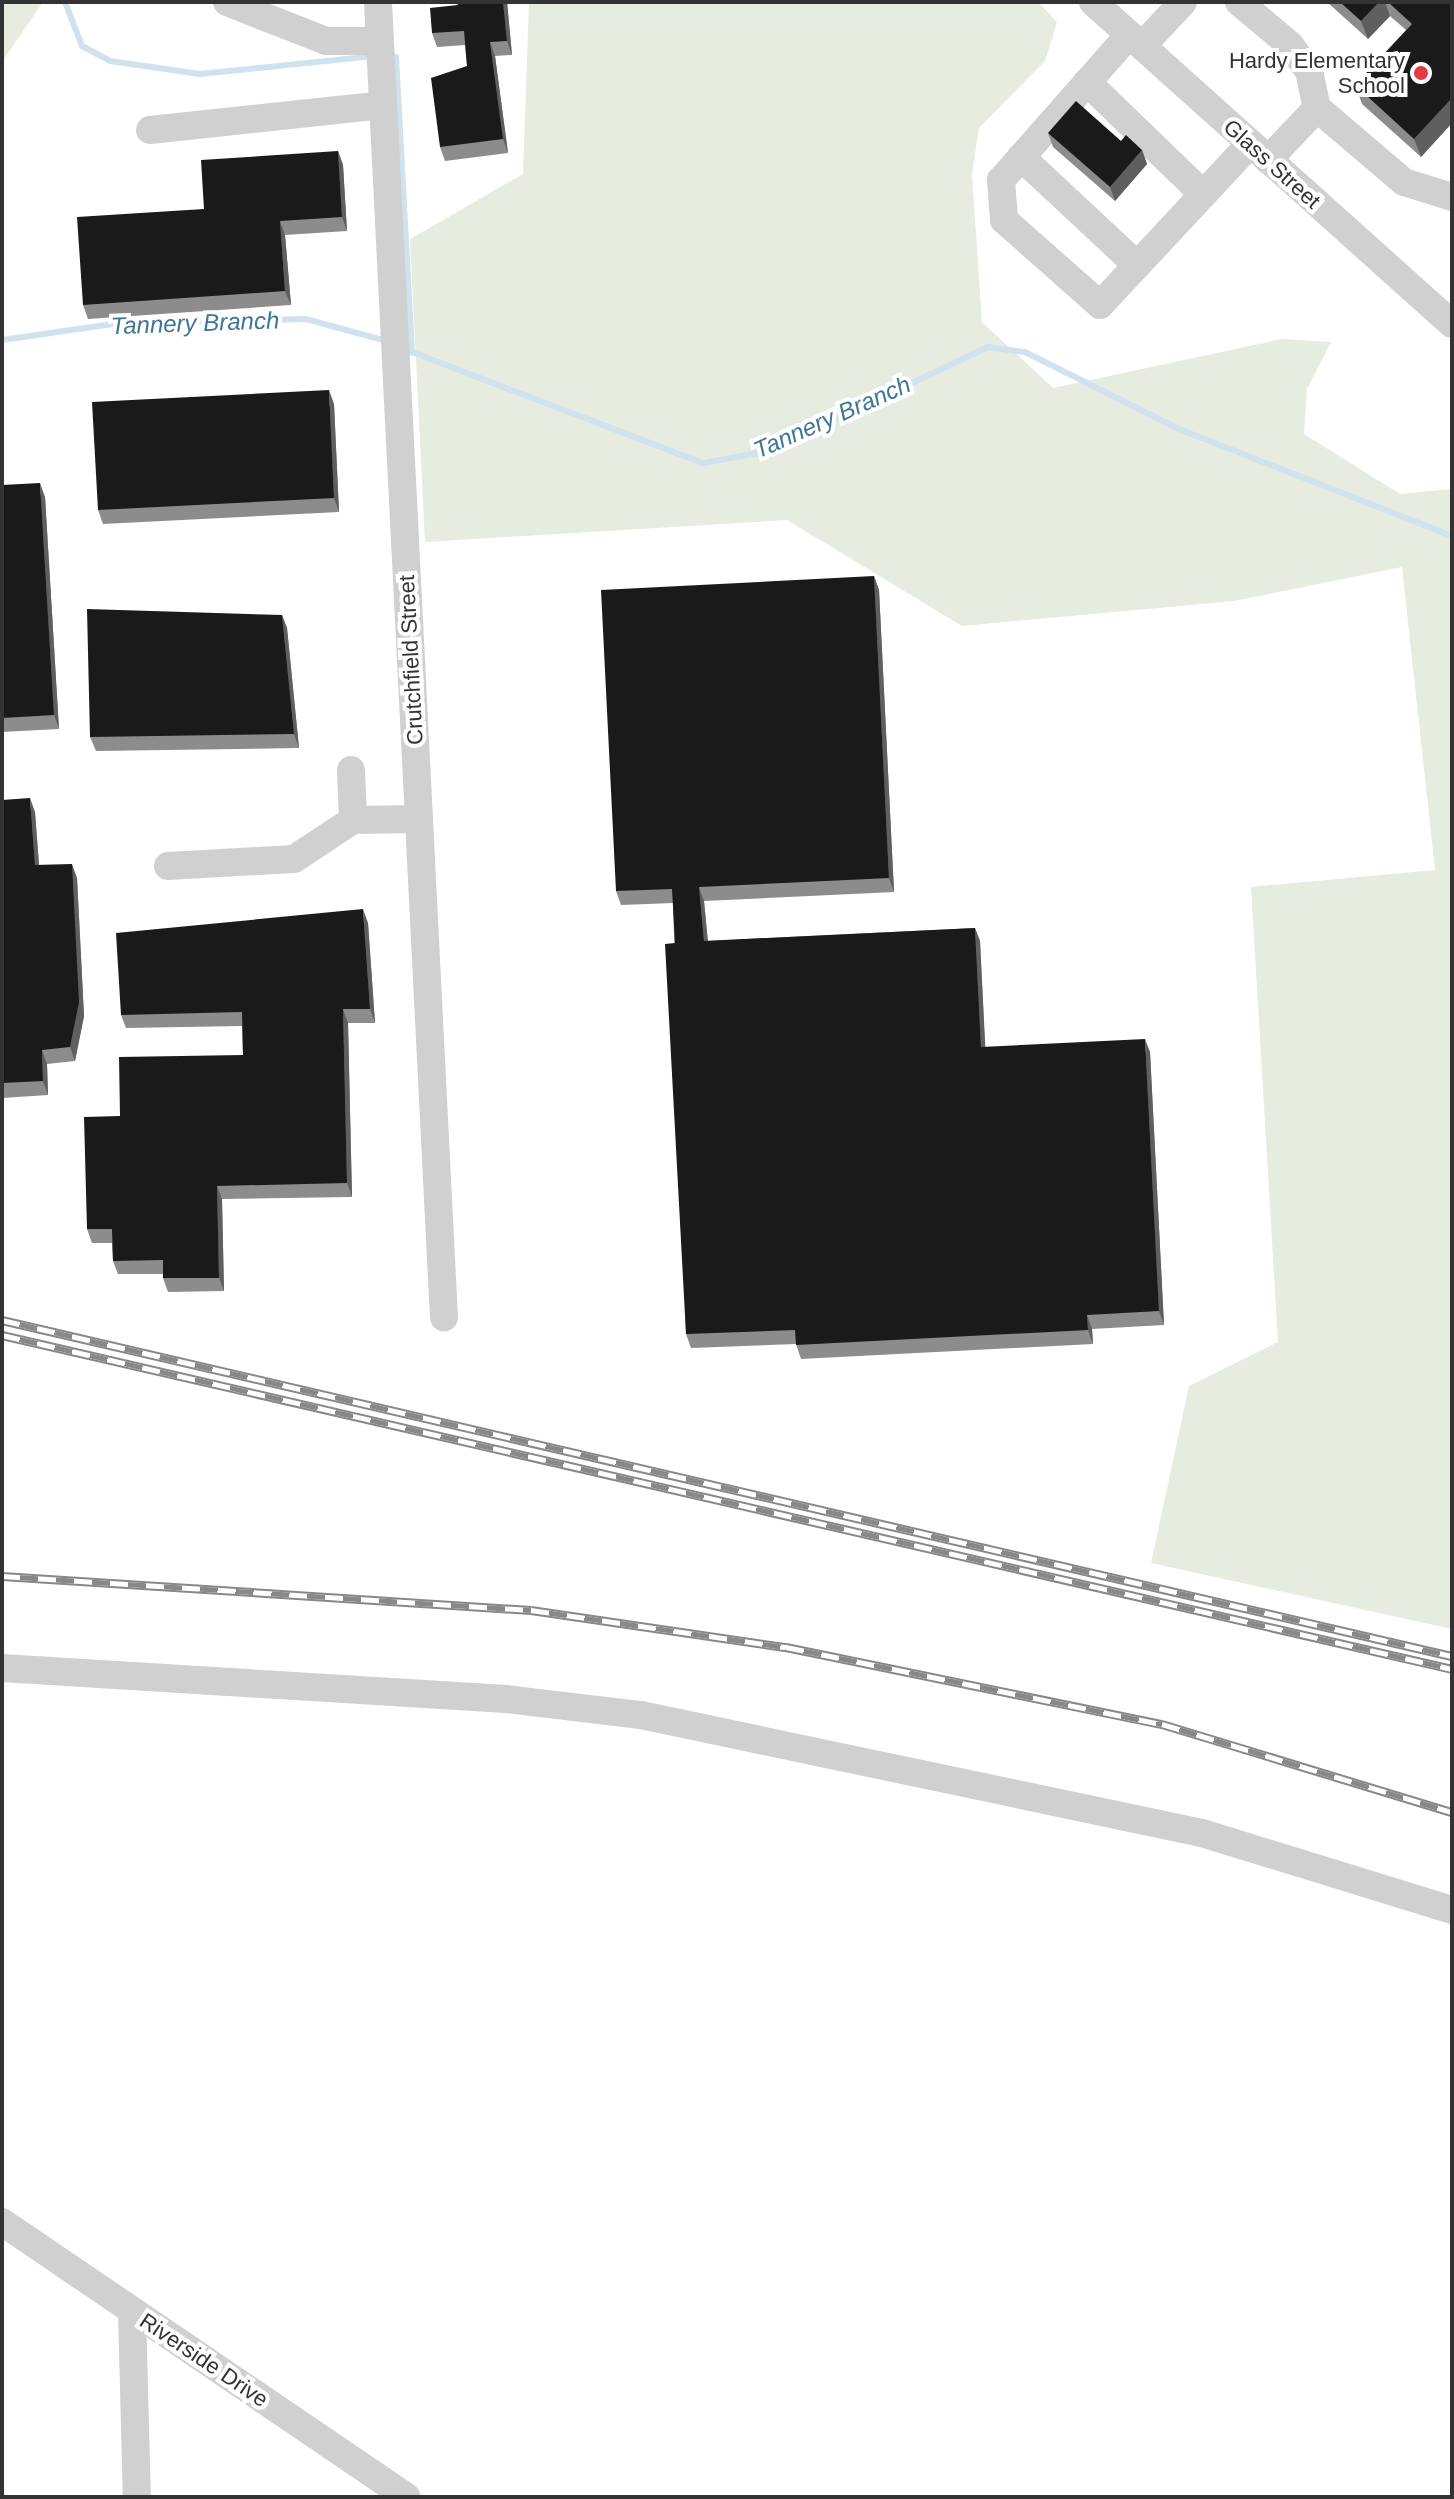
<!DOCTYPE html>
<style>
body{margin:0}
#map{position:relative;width:1454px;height:2499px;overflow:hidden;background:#fff;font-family:Helvetica,sans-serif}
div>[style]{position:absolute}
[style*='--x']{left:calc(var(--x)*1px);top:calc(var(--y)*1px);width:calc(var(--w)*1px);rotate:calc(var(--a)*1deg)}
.green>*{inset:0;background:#e6ecdf}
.stream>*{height:6px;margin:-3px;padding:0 3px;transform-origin:3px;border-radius:3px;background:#cfe2ee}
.minor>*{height:28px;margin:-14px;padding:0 14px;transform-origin:14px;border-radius:14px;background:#d0d0d0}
.rail>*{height:9px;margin-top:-4.5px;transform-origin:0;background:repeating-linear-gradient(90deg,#fff 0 18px,#888 0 36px);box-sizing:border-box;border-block:2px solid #888}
.wall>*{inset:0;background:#8c8c8c}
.shaded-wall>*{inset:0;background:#5f5f5f}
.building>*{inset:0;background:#1a1a1a}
.dots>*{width:22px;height:22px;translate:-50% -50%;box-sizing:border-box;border:4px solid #fff;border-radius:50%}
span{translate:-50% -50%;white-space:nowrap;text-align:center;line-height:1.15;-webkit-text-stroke:8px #fff;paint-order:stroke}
.poi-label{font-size:22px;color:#333}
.right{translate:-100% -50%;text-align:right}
.street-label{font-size:22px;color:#333}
.water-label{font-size:24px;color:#3f7597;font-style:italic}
.frame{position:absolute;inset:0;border:4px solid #333;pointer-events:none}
</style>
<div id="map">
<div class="green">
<i style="clip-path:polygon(2px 2px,43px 2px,2px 62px)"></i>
<i style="clip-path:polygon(529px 2px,1038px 2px,1057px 22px,1045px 61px,979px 128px,972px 174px,982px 322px,1053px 388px,1282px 339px,1331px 342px,1307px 389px,1304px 434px,1400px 494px,1452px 489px,1452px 1629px,1151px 1563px,1189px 1386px,1278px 1342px,1251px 887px,1435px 870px,1402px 567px,1234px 601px,962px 626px,787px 520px,425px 542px,410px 239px,523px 174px)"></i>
</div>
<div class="stream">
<i style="--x:65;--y:2;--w:47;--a:68.9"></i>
<i style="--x:82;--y:46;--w:32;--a:28"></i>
<i style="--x:110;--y:61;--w:91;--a:8.2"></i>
<i style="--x:200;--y:74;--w:174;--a:-5.9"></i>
<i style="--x:388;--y:56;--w:8;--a:7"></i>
<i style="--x:396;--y:57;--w:296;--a:86.9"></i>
<i style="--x:2;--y:340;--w:119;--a:-8.2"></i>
<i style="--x:120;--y:323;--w:186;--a:-1.2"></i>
<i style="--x:306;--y:319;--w:84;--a:15.2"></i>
<i style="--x:404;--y:349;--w:320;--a:20.9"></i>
<i style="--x:703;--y:463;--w:63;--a:-10.1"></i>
<i style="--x:765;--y:452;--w:246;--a:-25.2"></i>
<i style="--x:988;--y:347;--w:37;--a:8"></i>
<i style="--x:1025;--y:352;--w:172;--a:26.6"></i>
<i style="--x:1179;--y:429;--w:293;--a:21.4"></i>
</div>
<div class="minor">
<i style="--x:227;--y:2;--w:106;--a:21.5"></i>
<i style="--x:326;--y:41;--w:54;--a:0"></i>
<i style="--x:378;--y:2;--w:1317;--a:87.13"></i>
<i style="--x:1093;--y:2;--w:482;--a:41.9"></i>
<i style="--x:1239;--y:2;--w:67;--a:40.1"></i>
<i style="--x:1290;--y:45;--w:32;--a:54"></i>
<i style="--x:1309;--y:71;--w:38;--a:78"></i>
<i style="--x:1317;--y:108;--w:114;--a:40.4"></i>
<i style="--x:1404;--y:182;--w:50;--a:17.4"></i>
<i style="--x:1129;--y:35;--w:193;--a:131.4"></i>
<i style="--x:1001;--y:180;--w:40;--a:85.7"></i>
<i style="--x:1004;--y:220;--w:128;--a:41.5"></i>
<i style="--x:1100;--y:305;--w:220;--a:-47"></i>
<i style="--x:1142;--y:46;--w:60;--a:-47"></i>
<i style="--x:1087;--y:82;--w:161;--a:44"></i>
<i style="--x:150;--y:130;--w:234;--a:-6.1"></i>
<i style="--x:1021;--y:157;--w:158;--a:43"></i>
<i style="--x:1268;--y:160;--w:71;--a:-46.7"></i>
<i style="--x:351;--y:770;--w:50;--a:87.7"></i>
<i style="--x:353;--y:820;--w:66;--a:-0.9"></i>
<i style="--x:168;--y:866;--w:126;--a:-3.2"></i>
<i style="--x:294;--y:859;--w:71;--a:-33.5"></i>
<i style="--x:2;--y:1668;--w:505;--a:3.52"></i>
<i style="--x:506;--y:1699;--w:136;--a:6.8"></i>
<i style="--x:641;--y:1715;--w:573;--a:11.88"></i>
<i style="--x:1202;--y:1833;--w:262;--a:17.1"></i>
<i style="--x:2;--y:2222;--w:489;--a:34.2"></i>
<i style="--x:132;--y:2312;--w:185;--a:88.5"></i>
</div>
<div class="rail">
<i style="--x:2;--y:1320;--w:1488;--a:13.05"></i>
<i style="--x:2;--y:1335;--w:1488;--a:12.97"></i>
<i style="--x:2;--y:1576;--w:530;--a:3.68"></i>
<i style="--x:531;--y:1610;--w:258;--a:8.3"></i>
<i style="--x:786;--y:1647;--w:384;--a:11.6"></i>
<i style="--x:1162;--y:1724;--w:303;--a:16.9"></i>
</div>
<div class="wall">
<i style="clip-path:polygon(457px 2px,507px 2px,512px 55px,495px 56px,508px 153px,445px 161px,440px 147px,467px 66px,465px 45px,437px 47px,432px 33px,458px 5px)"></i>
<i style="clip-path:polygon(1327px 2px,1452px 2px,1452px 123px,1421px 157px,1362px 104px,1355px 85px,1406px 30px,1390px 16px,1368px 39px)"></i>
<i style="clip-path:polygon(1048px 133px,1121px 141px,1142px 150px,1147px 164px,1115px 201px,1053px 147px)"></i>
<i style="clip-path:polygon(338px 151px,343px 165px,347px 231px,285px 235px,291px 305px,88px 319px,83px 305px,204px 209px)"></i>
<i style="clip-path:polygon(334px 404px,339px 512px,103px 524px,98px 510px)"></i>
<i style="clip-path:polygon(2px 485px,45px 497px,59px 729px,2px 732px)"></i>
<i style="clip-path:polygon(874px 576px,879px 590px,894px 892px,704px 901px,708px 941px,975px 928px,980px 941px,985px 1047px,1150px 1052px,1164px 1325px,1092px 1329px,1093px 1344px,801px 1359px,796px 1344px,691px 1348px,686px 1334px,673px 903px,621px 905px,616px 891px)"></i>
<i style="clip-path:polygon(282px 615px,287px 628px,299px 748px,96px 751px,90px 737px)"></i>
<i style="clip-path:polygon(2px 800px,35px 812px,39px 865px,77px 878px,84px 1016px,75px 1061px,47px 1064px,48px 1095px,2px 1098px)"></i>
<i style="clip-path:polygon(368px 923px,375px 1023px,348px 1023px,352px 1197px,222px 1199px,224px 1291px,168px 1292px,163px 1278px,163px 1274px,118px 1274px,113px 1261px,112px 1243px,92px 1243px,87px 1229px,120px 1116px,243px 1055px,242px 1026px,126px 1028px,121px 1015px)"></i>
</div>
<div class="shaded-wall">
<i style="clip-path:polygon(503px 2px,507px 2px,512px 55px,507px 41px)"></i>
<i style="clip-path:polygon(1379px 2px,1385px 2px,1390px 16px,1368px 39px,1361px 21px)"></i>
<i style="clip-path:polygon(490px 42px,495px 56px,508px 153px,503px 139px)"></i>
<i style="clip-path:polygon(1452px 98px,1452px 123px,1421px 157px,1414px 139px)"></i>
<i style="clip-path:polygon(1142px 150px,1147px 164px,1115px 201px,1110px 187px)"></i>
<i style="clip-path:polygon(338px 151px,343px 165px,347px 231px,342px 217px)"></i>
<i style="clip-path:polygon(280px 221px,285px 235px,291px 305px,285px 291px)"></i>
<i style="clip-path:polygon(329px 390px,334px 404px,339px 512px,334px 498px)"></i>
<i style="clip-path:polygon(40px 483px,45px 497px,59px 729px,54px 715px)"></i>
<i style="clip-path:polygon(874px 576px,879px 590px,894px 892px,889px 878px)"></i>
<i style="clip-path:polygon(282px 615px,287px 628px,299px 748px,294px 734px)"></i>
<i style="clip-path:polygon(30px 798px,35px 812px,40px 879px,35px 865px)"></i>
<i style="clip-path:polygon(72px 864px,77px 878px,84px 1016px,75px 1061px,70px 1047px)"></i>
<i style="clip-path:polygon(699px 887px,704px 901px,709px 955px,704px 941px)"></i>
<i style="clip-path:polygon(363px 909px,368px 923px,375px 1023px,370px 1009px)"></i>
<i style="clip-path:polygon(975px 928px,980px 941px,986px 1061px,981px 1047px)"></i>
<i style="clip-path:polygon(343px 1009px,348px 1023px,352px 1197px,347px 1183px)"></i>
<i style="clip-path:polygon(1145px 1039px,1150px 1052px,1164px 1325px,1159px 1311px)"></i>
<i style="clip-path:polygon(42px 1050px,47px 1064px,48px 1095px,43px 1081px)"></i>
<i style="clip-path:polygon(217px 1186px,222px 1199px,224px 1291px,219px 1278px)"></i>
<i style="clip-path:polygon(1087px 1315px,1092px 1329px,1093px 1344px,1088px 1330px)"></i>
</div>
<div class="building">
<i style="clip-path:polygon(457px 2px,503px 2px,507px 41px,490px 42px,503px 139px,440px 147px,431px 78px,467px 66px,464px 31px,432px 33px,430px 8px,458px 5px)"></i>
<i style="clip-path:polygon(1340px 2px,1379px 2px,1361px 21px)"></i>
<i style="clip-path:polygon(1388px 2px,1452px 2px,1452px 98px,1414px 139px,1355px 85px,1412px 24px)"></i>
<i style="clip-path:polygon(1076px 101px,1121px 141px,1126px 135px,1142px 150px,1110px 187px,1048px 133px)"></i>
<i style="clip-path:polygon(338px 151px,342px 217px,280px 221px,285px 291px,83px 305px,77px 217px,204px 209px,201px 160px)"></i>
<i style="clip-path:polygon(329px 390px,334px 498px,98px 510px,92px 402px)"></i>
<i style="clip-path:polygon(40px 483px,54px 715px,2px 718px,2px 485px)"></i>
<i style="clip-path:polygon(874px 576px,889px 878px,699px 887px,704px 941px,975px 928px,981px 1047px,1145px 1039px,1159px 1311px,1087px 1315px,1088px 1330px,796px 1345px,795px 1330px,686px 1334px,665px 944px,675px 943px,672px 889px,616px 891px,601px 590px)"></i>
<i style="clip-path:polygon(87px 609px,282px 615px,294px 734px,90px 737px)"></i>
<i style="clip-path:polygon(30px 798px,35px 865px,72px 864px,79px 1002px,70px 1047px,42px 1050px,43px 1081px,2px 1083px,2px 800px)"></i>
<i style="clip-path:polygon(363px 909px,370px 1009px,343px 1009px,347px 1183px,217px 1186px,219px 1278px,163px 1278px,163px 1260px,113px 1261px,112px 1229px,87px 1229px,84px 1117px,120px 1116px,119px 1057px,243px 1055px,242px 1012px,121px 1015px,116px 933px)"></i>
</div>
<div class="dots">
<i style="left:1421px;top:73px;background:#e63946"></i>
</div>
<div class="poi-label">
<span class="right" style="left:1405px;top:73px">Hardy Elementary<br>School</span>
</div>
<div class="street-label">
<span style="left:1272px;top:164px;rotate:42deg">Glass Street</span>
<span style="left:411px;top:660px;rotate:-93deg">Crutchfield Street</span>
<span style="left:204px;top:2360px;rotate:34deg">Riverside Drive</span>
</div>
<div class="water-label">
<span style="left:195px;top:323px;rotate:-2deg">Tannery Branch</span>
<span style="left:832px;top:417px;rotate:-24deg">Tannery Branch</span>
</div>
<div class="frame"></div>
</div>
